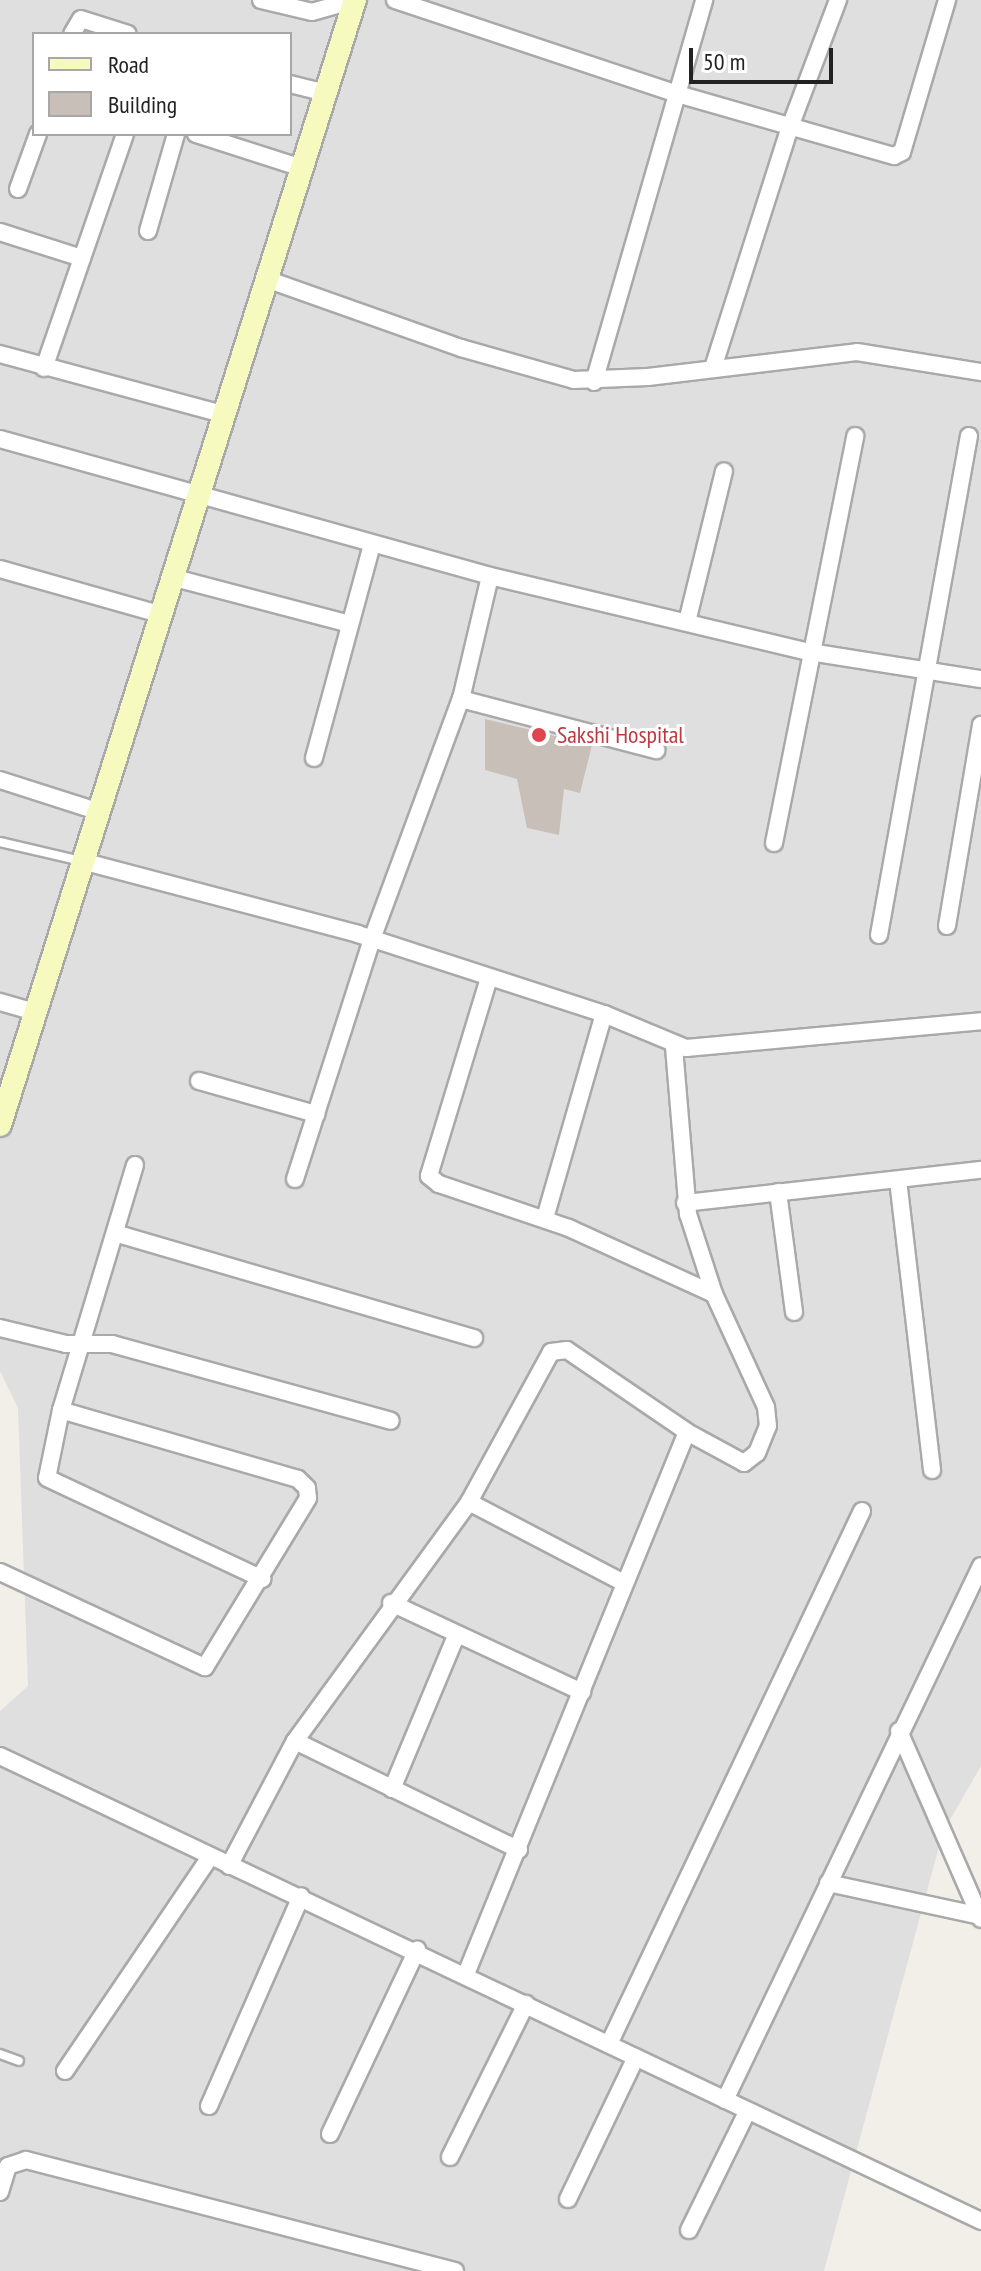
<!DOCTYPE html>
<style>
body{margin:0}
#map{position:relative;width:981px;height:2271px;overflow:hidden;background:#f2efe9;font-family:"PT Sans Narrow",sans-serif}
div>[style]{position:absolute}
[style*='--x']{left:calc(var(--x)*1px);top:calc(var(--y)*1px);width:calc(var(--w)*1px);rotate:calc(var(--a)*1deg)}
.residential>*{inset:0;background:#e0dfdf}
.building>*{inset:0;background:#c7bfb8}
.roads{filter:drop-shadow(2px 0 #a9a9a9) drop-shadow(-2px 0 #a9a9a9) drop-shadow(0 2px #a9a9a9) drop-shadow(0 -2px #a9a9a9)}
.service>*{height:8px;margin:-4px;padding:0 4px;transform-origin:4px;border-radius:4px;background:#fff}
.minor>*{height:16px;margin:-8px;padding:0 8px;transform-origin:8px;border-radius:8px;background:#fff}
.secondary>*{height:22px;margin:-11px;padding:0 11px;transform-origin:11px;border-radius:11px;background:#f7fabf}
.dots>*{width:22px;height:22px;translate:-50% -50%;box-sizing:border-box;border:4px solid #fff;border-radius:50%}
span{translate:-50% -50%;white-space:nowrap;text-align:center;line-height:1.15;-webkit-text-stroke:6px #fff;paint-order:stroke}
.health-label{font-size:24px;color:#be3a42}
.left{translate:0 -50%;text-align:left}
.legend{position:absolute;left:32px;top:32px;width:260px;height:104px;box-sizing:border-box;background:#fff;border:2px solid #a7a7a7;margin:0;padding:10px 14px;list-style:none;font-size:24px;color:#222}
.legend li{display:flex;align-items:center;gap:16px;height:40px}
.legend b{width:40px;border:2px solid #a7a7a7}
.scale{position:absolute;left:689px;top:48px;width:144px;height:36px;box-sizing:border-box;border:4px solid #222;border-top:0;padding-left:10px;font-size:24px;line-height:28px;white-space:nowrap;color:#222;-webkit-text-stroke:6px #fff;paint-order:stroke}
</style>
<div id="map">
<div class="residential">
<i style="clip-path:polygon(evenodd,0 0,981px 0,981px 1766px,943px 1832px,824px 2271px,0 2271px,0 1711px,28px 1686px,18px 1408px,0 1371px,0 0,34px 34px,290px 34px,290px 134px,34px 134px,34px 34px)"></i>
</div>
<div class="building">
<i style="clip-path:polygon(485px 719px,592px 745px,580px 793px,564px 789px,559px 835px,527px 828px,517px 779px,485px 770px)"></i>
</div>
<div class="roads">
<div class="service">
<i style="--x:0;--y:842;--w:83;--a:13.2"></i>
<i style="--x:0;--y:2054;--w:20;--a:20"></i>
</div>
<div class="minor">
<i style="--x:261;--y:0;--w:52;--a:13.2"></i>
<i style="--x:312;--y:12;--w:44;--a:-15.9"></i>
<i style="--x:395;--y:0;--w:294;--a:18.4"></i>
<i style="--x:674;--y:93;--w:229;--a:16"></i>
<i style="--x:894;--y:156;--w:9;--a:-27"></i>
<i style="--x:902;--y:152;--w:159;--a:-73.5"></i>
<i style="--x:72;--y:34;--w:17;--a:-59"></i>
<i style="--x:81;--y:19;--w:49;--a:17.7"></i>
<i style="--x:290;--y:84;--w:36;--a:14"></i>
<i style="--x:196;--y:134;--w:111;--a:17.8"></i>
<i style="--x:18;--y:189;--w:59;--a:-70"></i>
<i style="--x:148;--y:231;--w:101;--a:-73.9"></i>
<i style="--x:0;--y:232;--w:86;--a:17.6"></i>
<i style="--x:266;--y:279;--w:207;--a:19.5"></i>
<i style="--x:461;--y:348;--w:117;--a:15.8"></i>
<i style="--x:574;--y:380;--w:74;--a:-2.3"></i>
<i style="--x:648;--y:377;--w:210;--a:-6.8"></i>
<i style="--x:857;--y:352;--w:126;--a:9.2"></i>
<i style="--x:0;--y:354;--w:230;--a:15.1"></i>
<i style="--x:44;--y:368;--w:248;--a:-70.9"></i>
<i style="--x:713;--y:368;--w:253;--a:-72.3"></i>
<i style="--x:790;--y:127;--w:136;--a:-69.3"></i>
<i style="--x:594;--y:382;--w:398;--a:-73.9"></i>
<i style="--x:0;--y:439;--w:509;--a:15.62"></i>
<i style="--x:490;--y:576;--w:329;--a:13.4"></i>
<i style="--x:810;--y:652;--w:173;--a:9"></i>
<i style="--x:0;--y:569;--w:165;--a:15.8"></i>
<i style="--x:171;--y:577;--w:185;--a:14.7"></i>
<i style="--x:687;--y:622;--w:155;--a:-76.2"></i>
<i style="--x:461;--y:699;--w:202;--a:14.7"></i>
<i style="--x:314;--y:758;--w:221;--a:-74.8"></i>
<i style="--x:0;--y:780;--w:102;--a:17.7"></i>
<i style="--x:774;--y:843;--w:415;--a:-78.7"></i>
<i style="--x:82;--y:861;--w:285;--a:14.8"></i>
<i style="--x:358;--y:934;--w:259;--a:18"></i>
<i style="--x:604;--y:1014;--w:89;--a:22.5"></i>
<i style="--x:686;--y:1048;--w:296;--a:-5.2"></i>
<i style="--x:947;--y:926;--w:204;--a:-80.4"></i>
<i style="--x:879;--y:935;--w:507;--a:-79.78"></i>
<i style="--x:489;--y:978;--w:207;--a:106.9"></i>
<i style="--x:429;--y:1176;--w:13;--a:39"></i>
<i style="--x:439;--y:1184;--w:137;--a:18.7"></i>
<i style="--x:569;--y:1228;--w:159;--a:24.5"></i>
<i style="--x:0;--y:1002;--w:36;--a:16"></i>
<i style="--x:199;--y:1081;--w:122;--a:15.8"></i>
<i style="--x:135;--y:1165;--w:256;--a:106.8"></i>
<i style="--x:61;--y:1410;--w:69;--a:101.6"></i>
<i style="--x:47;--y:1478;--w:238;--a:25.1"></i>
<i style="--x:295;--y:1179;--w:252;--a:-72.2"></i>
<i style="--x:372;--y:939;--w:256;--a:-69.7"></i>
<i style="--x:461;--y:699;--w:126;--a:-76.7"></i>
<i style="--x:898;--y:1180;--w:292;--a:83.3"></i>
<i style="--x:778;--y:1192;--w:121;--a:82.4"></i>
<i style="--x:685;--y:1203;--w:298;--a:-6.4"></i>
<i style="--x:545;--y:1218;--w:212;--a:-73.9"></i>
<i style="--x:118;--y:1234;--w:371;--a:16.3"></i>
<i style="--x:0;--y:1328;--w:68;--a:13.6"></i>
<i style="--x:66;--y:1344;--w:46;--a:0"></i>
<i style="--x:112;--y:1344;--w:289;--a:15.4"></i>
<i style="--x:469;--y:1502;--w:175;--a:27.6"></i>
<i style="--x:0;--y:1572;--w:226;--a:24.9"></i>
<i style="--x:205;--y:1667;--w:198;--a:-58.6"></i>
<i style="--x:308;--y:1498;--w:10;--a:-96"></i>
<i style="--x:307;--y:1488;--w:13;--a:-135"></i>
<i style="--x:298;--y:1479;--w:247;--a:-163.8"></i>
<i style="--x:391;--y:1603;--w:211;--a:25"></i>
<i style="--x:899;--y:1731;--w:205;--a:66.4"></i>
<i style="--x:295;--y:1741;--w:249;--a:25.9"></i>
<i style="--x:0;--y:1756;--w:1086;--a:25.36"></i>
<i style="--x:392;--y:1789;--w:166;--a:-67.3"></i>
<i style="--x:229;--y:1866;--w:141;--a:-62.2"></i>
<i style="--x:295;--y:1741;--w:296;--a:-53.9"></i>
<i style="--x:469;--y:1502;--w:171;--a:-61.3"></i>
<i style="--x:551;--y:1352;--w:16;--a:-7"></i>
<i style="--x:567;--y:1350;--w:145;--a:34.3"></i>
<i style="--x:828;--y:1883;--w:157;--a:12.2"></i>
<i style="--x:466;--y:1974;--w:585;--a:-67.82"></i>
<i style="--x:687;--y:1432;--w:65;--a:28.5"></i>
<i style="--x:744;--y:1463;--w:16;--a:-38"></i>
<i style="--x:757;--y:1453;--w:29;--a:-68"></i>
<i style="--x:768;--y:1426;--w:19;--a:-96"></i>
<i style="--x:766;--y:1407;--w:124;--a:-114.7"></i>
<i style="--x:714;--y:1294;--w:84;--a:-108"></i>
<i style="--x:688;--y:1214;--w:169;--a:-94.8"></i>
<i style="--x:609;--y:2044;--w:590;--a:-64.61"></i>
<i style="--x:65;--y:2071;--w:257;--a:-55.9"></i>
<i style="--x:725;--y:2100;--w:592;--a:-64.39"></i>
<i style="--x:209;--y:2106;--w:229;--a:-66.3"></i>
<i style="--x:330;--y:2134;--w:204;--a:-64.7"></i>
<i style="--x:450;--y:2157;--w:171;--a:-63.6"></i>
<i style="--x:0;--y:2192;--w:27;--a:-73"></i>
<i style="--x:8;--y:2166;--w:19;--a:-18"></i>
<i style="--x:26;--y:2160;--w:443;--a:14.5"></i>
<i style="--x:568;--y:2199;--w:157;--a:-64.4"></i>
<i style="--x:689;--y:2230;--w:131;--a:-63.8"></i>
</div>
<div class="secondary">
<i style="--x:0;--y:1125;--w:1180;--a:-72.49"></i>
</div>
</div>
<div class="dots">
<i style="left:539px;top:735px;background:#e0444e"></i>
</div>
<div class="health-label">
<span class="left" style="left:557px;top:735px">Sakshi Hospital</span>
</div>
<ul class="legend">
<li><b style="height:10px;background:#f7fabf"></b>Road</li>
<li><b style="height:22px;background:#c7bfb8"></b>Building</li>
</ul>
<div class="scale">50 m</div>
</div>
